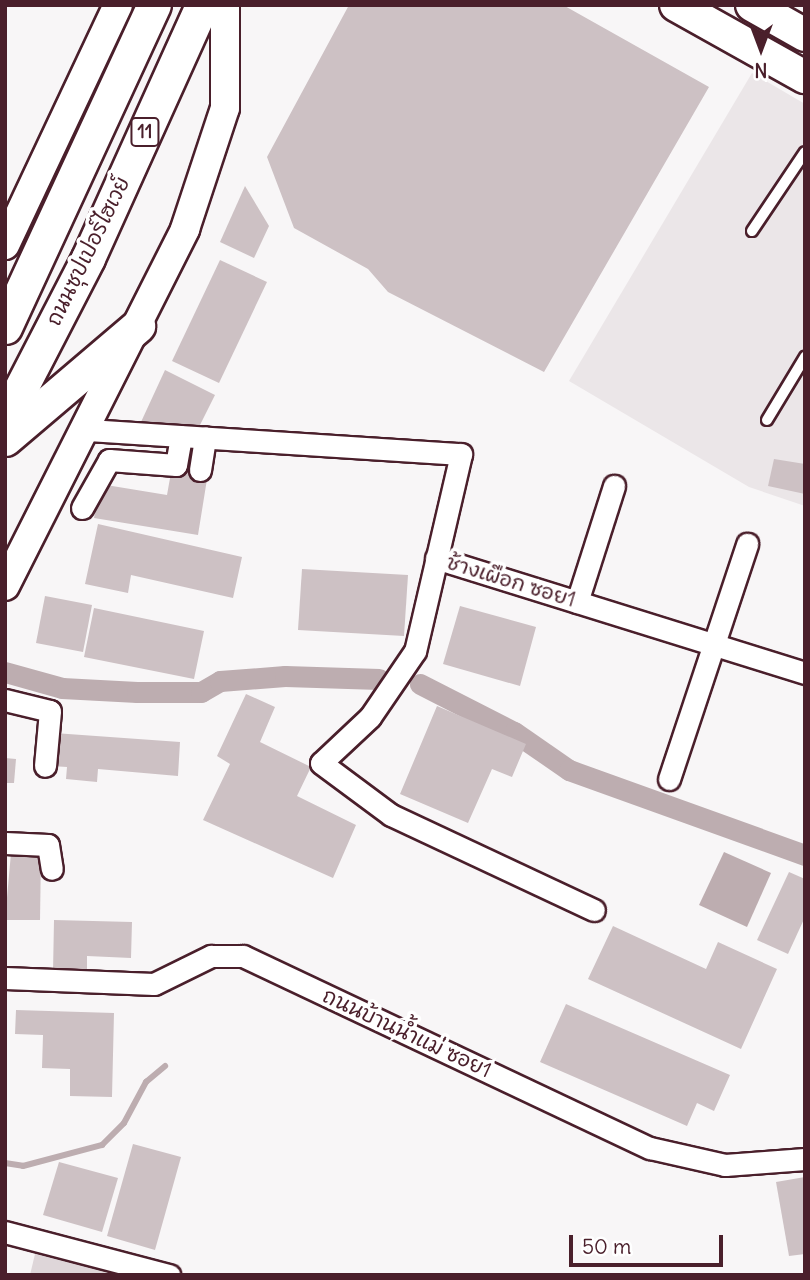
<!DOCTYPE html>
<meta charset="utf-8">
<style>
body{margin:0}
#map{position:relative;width:810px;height:1280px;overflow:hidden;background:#f8f6f7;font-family:Delius,"Playpen Sans Thai",sans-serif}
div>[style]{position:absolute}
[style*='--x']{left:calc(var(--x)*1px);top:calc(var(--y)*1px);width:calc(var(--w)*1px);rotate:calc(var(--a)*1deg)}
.built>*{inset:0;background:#ebe6e8}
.green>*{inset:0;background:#ded6d9}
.water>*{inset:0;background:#bdadb0}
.stream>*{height:6px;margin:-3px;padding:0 3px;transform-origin:3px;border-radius:3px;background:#bdadb0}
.canal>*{height:21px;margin:-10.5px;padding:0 10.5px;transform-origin:10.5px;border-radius:10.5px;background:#bdadb0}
.building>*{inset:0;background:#cdc1c4}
.roads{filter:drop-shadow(2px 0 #4a1f2b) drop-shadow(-2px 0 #4a1f2b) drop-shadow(0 2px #4a1f2b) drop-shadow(0 -2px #4a1f2b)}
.service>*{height:10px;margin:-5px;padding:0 5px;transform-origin:5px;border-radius:5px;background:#fff}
.minor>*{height:21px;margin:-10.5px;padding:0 10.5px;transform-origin:10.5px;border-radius:10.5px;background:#fff}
.secondary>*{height:28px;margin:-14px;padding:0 14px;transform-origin:14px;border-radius:14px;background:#fff}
.primary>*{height:32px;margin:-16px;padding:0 16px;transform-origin:16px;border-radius:16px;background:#fff}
.trunk>*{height:33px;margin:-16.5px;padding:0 16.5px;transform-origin:16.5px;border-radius:16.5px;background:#fff}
span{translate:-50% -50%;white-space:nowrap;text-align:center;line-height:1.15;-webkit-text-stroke:7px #fff;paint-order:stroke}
.shield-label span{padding:2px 5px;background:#fff;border:2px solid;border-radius:5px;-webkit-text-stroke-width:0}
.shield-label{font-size:19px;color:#4a1f2b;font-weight:700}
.street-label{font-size:21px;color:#4a1f2b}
.frame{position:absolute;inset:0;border:7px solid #4a1f2b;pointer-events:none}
.north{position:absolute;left:726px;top:14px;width:70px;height:70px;-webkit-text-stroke:5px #fff;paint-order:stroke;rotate:180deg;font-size:19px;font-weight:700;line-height:28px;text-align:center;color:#4a1f2b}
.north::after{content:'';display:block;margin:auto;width:24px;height:32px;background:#4a1f2b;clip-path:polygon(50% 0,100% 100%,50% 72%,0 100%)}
.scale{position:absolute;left:569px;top:1235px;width:154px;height:32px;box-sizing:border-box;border:4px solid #4a1f2b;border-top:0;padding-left:9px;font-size:21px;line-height:24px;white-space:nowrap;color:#4a1f2b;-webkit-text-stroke:5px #fff;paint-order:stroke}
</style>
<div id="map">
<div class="built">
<i style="clip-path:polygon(752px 73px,805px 104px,805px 506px,749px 487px,569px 381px)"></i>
</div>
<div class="green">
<i style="clip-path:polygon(35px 1254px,121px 1275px,30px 1275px)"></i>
</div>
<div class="water">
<i style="clip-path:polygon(724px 852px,771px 873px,747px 927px,699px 905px)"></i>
</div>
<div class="stream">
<i style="--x:5;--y:1163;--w:18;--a:9"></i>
<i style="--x:23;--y:1166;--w:82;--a:-14.9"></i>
<i style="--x:102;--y:1145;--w:31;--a:-45"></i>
<i style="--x:124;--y:1123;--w:47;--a:-61.8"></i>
<i style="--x:146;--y:1082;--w:25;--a:-40"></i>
</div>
<div class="canal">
<i style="--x:5;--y:672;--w:59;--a:15.7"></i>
<i style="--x:62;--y:688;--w:75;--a:3.1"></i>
<i style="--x:137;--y:692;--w:64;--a:0"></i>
<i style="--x:201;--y:692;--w:22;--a:-30"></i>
<i style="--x:220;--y:681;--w:65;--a:-4.4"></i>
<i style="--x:285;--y:676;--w:94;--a:1.8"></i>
<i style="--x:420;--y:684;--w:106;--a:27.1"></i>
<i style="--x:514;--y:732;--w:67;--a:34.6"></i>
<i style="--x:569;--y:770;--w:251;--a:19.8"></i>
</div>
<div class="building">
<i style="clip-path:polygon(349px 5px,563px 5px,709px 87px,544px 372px,388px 292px,368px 269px,294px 228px,267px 157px)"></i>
<i style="clip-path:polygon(245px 186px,269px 226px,254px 258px,220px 242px)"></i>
<i style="clip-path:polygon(220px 260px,267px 282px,219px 383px,172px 361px)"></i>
<i style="clip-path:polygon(165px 370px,215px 395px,199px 427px,141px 422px)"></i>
<i style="clip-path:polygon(774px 459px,805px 464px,805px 494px,768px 486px)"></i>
<i style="clip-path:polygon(172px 467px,208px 473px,198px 535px,94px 518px,100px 484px,167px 495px)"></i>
<i style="clip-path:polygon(98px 524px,242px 557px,233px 598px,131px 575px,128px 593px,85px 584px)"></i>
<i style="clip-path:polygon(302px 569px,408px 575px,404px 636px,298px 630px)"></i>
<i style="clip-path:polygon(45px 596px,92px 605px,83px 652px,36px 643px)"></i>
<i style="clip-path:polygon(460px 606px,536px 627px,520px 686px,443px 664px)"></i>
<i style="clip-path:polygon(94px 608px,204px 631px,194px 679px,84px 657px)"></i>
<i style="clip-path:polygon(246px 694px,275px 707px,260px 742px,311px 767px,297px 796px,356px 825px,333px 878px,203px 820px,230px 764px,217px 756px)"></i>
<i style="clip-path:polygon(437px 706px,526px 744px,512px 777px,492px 769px,468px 823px,400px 794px)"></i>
<i style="clip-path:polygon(54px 733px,180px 742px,178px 776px,98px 769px,97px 782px,66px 779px,67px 767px,51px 766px)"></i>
<i style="clip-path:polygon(5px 758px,16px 759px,14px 783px,5px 783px)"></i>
<i style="clip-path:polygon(11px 853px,41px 854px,40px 920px,5px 920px)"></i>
<i style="clip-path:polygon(789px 872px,805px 879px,805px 917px,788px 954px,757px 940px)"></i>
<i style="clip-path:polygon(54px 920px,132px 922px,131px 958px,87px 956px,87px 973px,53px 972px)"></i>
<i style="clip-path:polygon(613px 926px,706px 969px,718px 942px,777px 969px,741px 1049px,588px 979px)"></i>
<i style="clip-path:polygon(566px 1004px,730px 1075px,714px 1111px,697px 1103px,687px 1126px,540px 1062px)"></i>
<i style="clip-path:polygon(16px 1010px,114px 1013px,112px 1097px,70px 1096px,70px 1069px,42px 1068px,43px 1035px,15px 1034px)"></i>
<i style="clip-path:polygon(133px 1144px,181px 1157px,155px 1250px,107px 1236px)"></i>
<i style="clip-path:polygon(59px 1162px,118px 1178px,102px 1232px,43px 1215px)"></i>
<i style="clip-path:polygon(805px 1177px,805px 1254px,789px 1256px,776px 1182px)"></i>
</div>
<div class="roads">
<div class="service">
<i style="--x:752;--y:231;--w:95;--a:-56.1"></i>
<i style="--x:767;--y:420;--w:74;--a:-58.9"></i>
</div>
<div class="minor">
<i style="--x:88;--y:430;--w:374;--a:3.7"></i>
<i style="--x:461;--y:454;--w:202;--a:103.1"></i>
<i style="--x:415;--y:651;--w:80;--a:124.3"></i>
<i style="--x:370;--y:717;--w:67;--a:136.8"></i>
<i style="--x:321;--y:763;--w:87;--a:36.6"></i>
<i style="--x:391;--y:815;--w:224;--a:25.1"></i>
<i style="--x:200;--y:470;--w:33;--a:-81"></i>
<i style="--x:82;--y:508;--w:55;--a:-60.6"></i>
<i style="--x:109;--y:460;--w:67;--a:4.3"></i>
<i style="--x:176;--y:465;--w:29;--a:-80"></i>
<i style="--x:436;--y:558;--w:387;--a:17.3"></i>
<i style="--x:577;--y:602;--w:122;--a:-72.3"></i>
<i style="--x:5;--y:700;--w:46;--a:13.7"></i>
<i style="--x:50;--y:711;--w:55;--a:95.2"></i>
<i style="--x:669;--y:779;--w:248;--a:-71.6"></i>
<i style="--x:5;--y:843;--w:43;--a:2.7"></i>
<i style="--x:48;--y:845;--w:24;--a:81"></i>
<i style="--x:5;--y:978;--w:149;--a:2.3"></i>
<i style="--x:154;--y:984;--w:64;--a:-26.2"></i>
<i style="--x:211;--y:956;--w:32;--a:0"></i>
<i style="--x:243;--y:956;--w:450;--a:25.3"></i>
<i style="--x:650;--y:1148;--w:77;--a:12.8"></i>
<i style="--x:725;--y:1165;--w:80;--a:-4.3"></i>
<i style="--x:5;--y:1232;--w:170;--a:14.7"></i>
</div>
<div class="secondary">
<i style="--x:5;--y:245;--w:265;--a:-64.8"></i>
<i style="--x:5;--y:586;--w:400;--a:-63.2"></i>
<i style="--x:185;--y:229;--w:127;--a:-71.7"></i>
<i style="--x:225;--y:108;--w:103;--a:-90"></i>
</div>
<div class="primary">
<i style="--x:676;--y:5;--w:148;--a:29.2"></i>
<i style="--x:752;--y:5;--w:61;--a:29.5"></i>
</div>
<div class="trunk">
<i style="--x:5;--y:327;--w:355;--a:-65.2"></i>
<i style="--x:5;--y:419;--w:181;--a:-62.7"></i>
<i style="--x:88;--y:258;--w:277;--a:-65.7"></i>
<i style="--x:5;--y:439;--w:175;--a:-40.4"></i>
</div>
</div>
<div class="shield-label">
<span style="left:145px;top:132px">11</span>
</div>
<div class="street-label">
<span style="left:88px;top:251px;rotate:-64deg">ถนนซุปเปอร์ไฮเวย์</span>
<span style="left:511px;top:581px;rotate:17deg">ช้างเผือก ซอย1</span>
<span style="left:407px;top:1033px;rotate:25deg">ถนนบ้านน้ำแม่ ซอย1</span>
</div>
<div class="frame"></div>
<div class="north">N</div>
<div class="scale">50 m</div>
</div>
